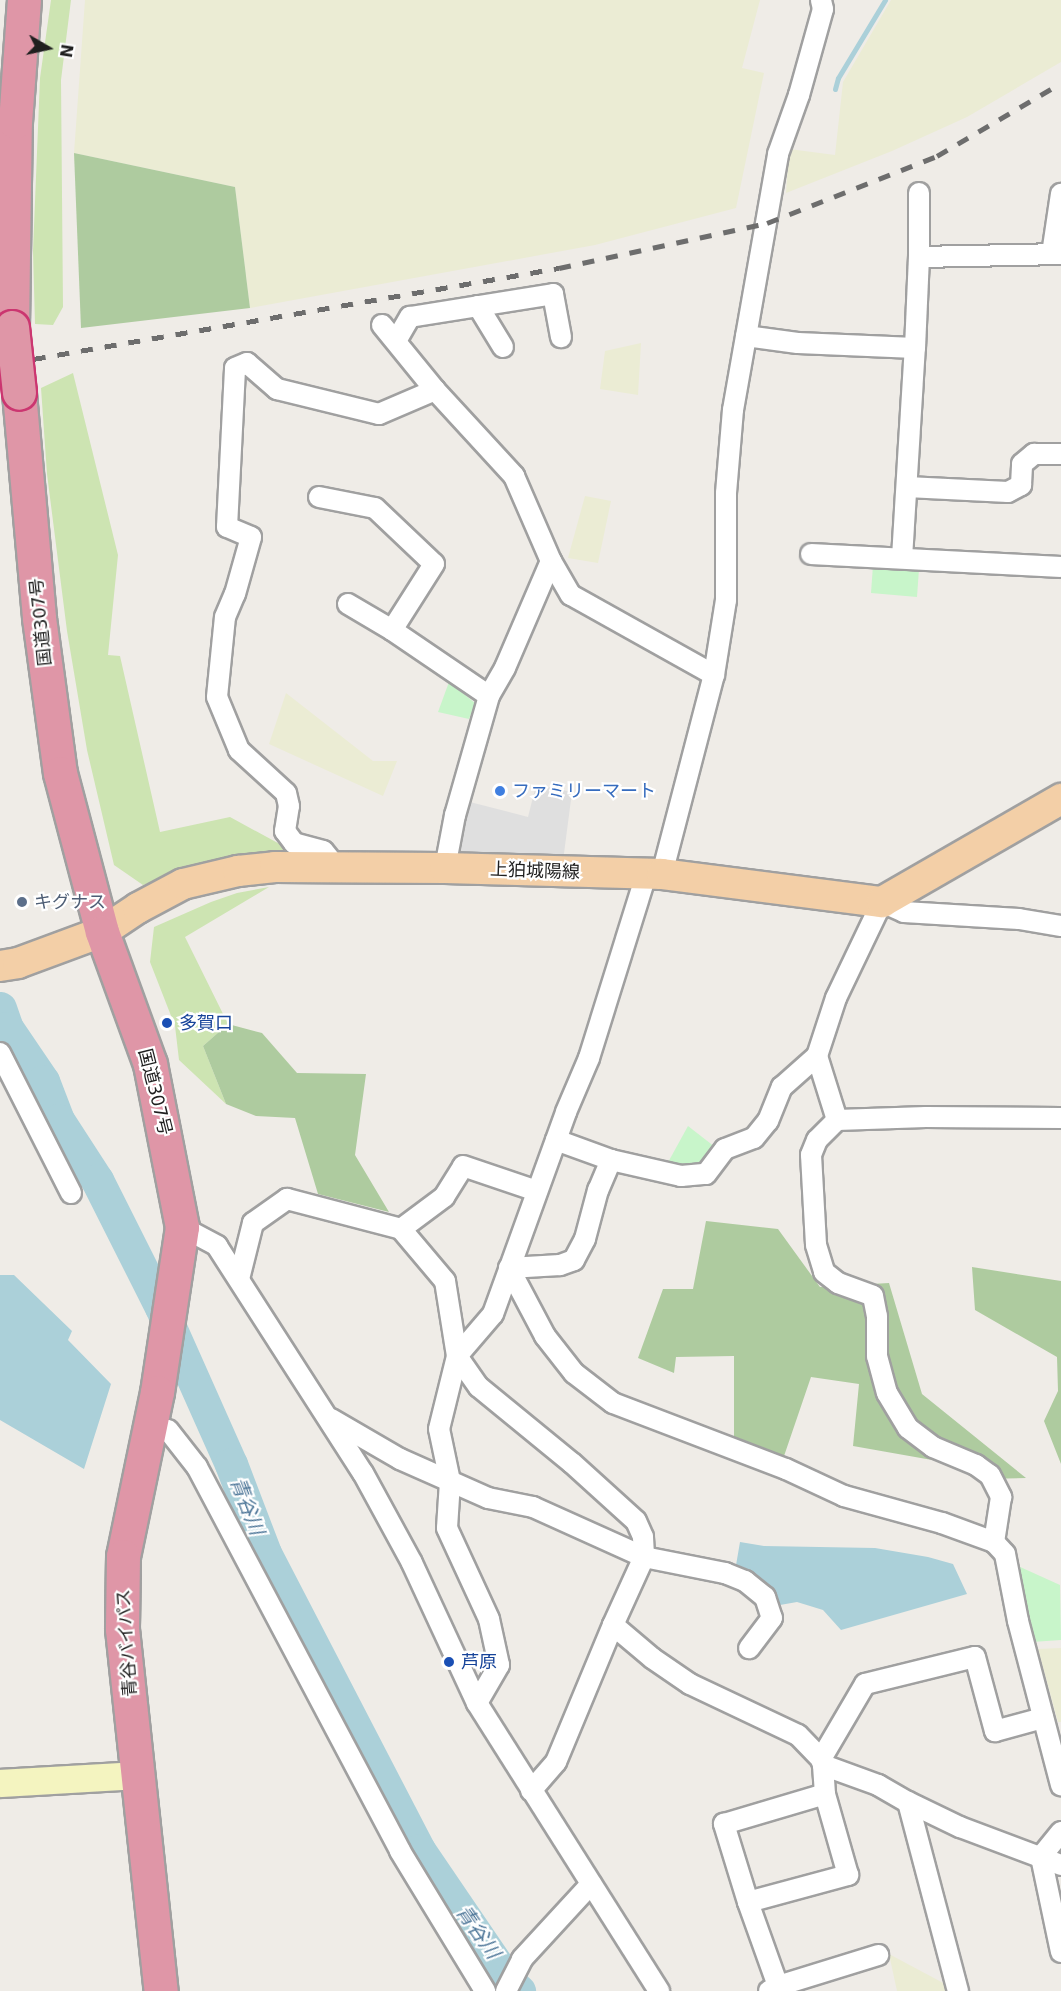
<!DOCTYPE html>
<meta charset="utf-8">
<style>
body{margin:0}
#map{position:relative;width:1061px;height:1991px;overflow:hidden;background:#efece7;font-family:"DejaVu Sans","Noto Sans JP",sans-serif}
div>[style]{position:absolute}
[style*='--x']{left:calc(var(--x)*1px);top:calc(var(--y)*1px);width:calc(var(--w)*1px);rotate:calc(var(--a)*1deg)}
.farmland>*{inset:0;background:#ebecd4}
.grass>*{inset:0;background:#cde4b2}
.forest>*{inset:0;background:#aecb9f}
.park>*{inset:0;background:#c8f5ca}
.parking>*{inset:0;background:#dfdfdf}
.water>*{inset:0;background:#abd0d9}
.stream>*{height:5px;margin:-2.5px;padding:0 2.5px;transform-origin:2.5px;border-radius:2.5px;background:#abd0d9}
.river>*{height:33px;margin:-16.5px;padding:0 16.5px;transform-origin:16.5px;border-radius:16.5px;background:#abd0d9}
.roads{filter:drop-shadow(2px 0 #a0a0a0) drop-shadow(-2px 0 #a0a0a0) drop-shadow(0 2px #a0a0a0) drop-shadow(0 -2px #a0a0a0)}
.street>*{height:20px;margin:-10px;padding:0 10px;transform-origin:10px;border-radius:10px;background:#fff}
.secondary>*{height:27px;margin:-13.5px;padding:0 13.5px;transform-origin:13.5px;border-radius:13.5px;background:#f4f4c0}
.primary>*{height:30px;margin:-15px;padding:0 15px;transform-origin:15px;border-radius:15px;background:#f3cfa7}
.highway>*{height:33px;margin:-16.5px;padding:0 16.5px;transform-origin:16.5px;border-radius:16.5px;background:#df96a7}
.rail>*{height:4.5px;margin-top:-2.25px;transform-origin:0;background:repeating-linear-gradient(90deg,#6d6d6d 0 12px,transparent 0 24px)}
.bridges{filter:drop-shadow(2px 0 #cb3670) drop-shadow(-2px 0 #cb3670) drop-shadow(0 2px #cb3670) drop-shadow(0 -2px #cb3670)}
.highway-bridge>*{height:33px;margin:-16.5px;padding:0 16.5px;transform-origin:16.5px;border-radius:16.5px;background:#df96a7}
.dots>*{width:16px;height:16px;translate:-50% -50%;box-sizing:border-box;border:3px solid #fff;border-radius:50%}
span{translate:-50% -50%;white-space:nowrap;text-align:center;line-height:1.15;-webkit-text-stroke:4.5px #fff;paint-order:stroke}
.street-label{font-size:18px;color:#1f1f1f}
.shop-label{font-size:18px;color:#366cbe}
.left{translate:0 -50%;text-align:left}
.service-label{font-size:18px;color:#4e5e75}
.transit-label{font-size:18px;color:#164399}
.water-label{font-size:20px;color:#4d7698;font-style:italic}
.north{position:absolute;left:18px;top:18px;width:60px;height:60px;-webkit-text-stroke:4px #fff;paint-order:stroke;rotate:99deg;font-size:16px;font-weight:700;line-height:24px;text-align:center;color:#1f1f1f}
.north::after{content:'';display:block;margin:auto;width:21px;height:27px;background:#1f1f1f;clip-path:polygon(50% 0,100% 100%,50% 72%,0 100%)}
</style>
<div id="map">
<div class="farmland">
<i style="clip-path:polygon(85px 0,760px 0,742px 68px,764px 73px,736px 208px,595px 245px,250px 308px,235px 187px,74px 153px)"></i>
<i style="clip-path:polygon(891px 0,1061px 0,1061px 62px,967px 117px,892px 151px,786px 193px,789px 149px,835px 155px,843px 82px)"></i>
<i style="clip-path:polygon(641px 343px,638px 395px,600px 389px,605px 351px)"></i>
<i style="clip-path:polygon(585px 496px,611px 501px,598px 563px,568px 558px)"></i>
<i style="clip-path:polygon(286px 693px,373px 761px,397px 761px,383px 796px,269px 744px)"></i>
<i style="clip-path:polygon(1061px 1648px,1061px 1722px,1058px 1722px,1038px 1649px)"></i>
<i style="clip-path:polygon(889px 1954px,947px 1985px,948px 1991px,897px 1991px)"></i>
</div>
<div class="grass">
<i style="clip-path:polygon(51px 0,71px 0,61px 80px,63px 307px,53px 325px,35px 324px,33px 251px,40px 78px)"></i>
<i style="clip-path:polygon(73px 373px,118px 555px,108px 655px,120px 656px,160px 832px,230px 817px,298px 854px,218px 860px,143px 885px,114px 865px,87px 750px,67px 631px,47px 474px,41px 388px)"></i>
<i style="clip-path:polygon(269px 887px,185px 937px,228px 1024px,203px 1046px,226px 1104px,179px 1060px,175px 1026px,150px 962px,154px 927px,211px 902px,237px 893px)"></i>
</div>
<div class="forest">
<i style="clip-path:polygon(74px 153px,235px 187px,250px 308px,81px 328px)"></i>
<i style="clip-path:polygon(228px 1024px,262px 1033px,297px 1073px,366px 1074px,355px 1155px,389px 1212px,318px 1194px,295px 1118px,256px 1116px,226px 1104px,203px 1046px)"></i>
<i style="clip-path:polygon(706px 1221px,778px 1229px,820px 1287px,889px 1283px,922px 1394px,1026px 1478px,980px 1479px,949px 1463px,853px 1446px,859px 1384px,811px 1377px,783px 1459px,734px 1442px,734px 1356px,676px 1357px,674px 1373px,638px 1358px,663px 1289px,693px 1289px)"></i>
<i style="clip-path:polygon(972px 1267px,1061px 1281px,1061px 1464px,1044px 1421px,1058px 1391px,1057px 1357px,975px 1310px)"></i>
</div>
<div class="park">
<i style="clip-path:polygon(873px 565px,919px 569px,917px 597px,871px 593px)"></i>
<i style="clip-path:polygon(449px 682px,475px 703px,469px 719px,438px 712px)"></i>
<i style="clip-path:polygon(688px 1126px,715px 1147px,703px 1167px,666px 1166px)"></i>
<i style="clip-path:polygon(1018px 1566px,1060px 1585px,1061px 1640px,1032px 1642px)"></i>
</div>
<div class="parking">
<i style="clip-path:polygon(536px 785px,572px 792px,563px 861px,458px 854px,466px 801px,528px 817px)"></i>
</div>
<div class="water">
<i style="clip-path:polygon(0 1275px,14px 1275px,72px 1331px,68px 1340px,111px 1384px,84px 1469px,0 1420px)"></i>
<i style="clip-path:polygon(740px 1542px,764px 1546px,875px 1548px,928px 1557px,953px 1564px,967px 1594px,841px 1630px,823px 1610px,797px 1602px,780px 1605px,766px 1588px,735px 1571px)"></i>
</div>
<div class="stream">
<i style="--x:835;--y:89;--w:11;--a:-75"></i>
<i style="--x:838;--y:78;--w:91;--a:-58.9"></i>
</div>
<div class="river">
<i style="--x:0;--y:1008;--w:21;--a:71"></i>
<i style="--x:7;--y:1028;--w:64;--a:55.8"></i>
<i style="--x:43;--y:1081;--w:42;--a:69"></i>
<i style="--x:58;--y:1120;--w:72;--a:57"></i>
<i style="--x:97;--y:1180;--w:142;--a:63.3"></i>
<i style="--x:161;--y:1307;--w:172;--a:66"></i>
<i style="--x:231;--y:1464;--w:95;--a:69.1"></i>
<i style="--x:265;--y:1553;--w:335;--a:62.6"></i>
<i style="--x:419;--y:1850;--w:158;--a:55.8"></i>
<i style="--x:508;--y:1981;--w:15;--a:42"></i>
</div>
<div class="roads">
<div class="street">
<i style="--x:1052;--y:254;--w:61;--a:-81.5"></i>
<i style="--x:919;--y:257;--w:64;--a:-90"></i>
<i style="--x:478;--y:306;--w:48;--a:58.6"></i>
<i style="--x:382;--y:325;--w:84;--a:50.8"></i>
<i style="--x:435;--y:390;--w:117;--a:47.4"></i>
<i style="--x:514;--y:476;--w:93;--a:66.5"></i>
<i style="--x:551;--y:561;--w:116;--a:113.3"></i>
<i style="--x:505;--y:668;--w:32;--a:120"></i>
<i style="--x:489;--y:696;--w:124;--a:105.9"></i>
<i style="--x:455;--y:815;--w:54;--a:100.7"></i>
<i style="--x:746;--y:336;--w:52;--a:7.7"></i>
<i style="--x:798;--y:343;--w:117;--a:2.4"></i>
<i style="--x:915;--y:348;--w:91;--a:-87.5"></i>
<i style="--x:919;--y:257;--w:142;--a:-1.2"></i>
<i style="--x:396;--y:341;--w:28;--a:-60"></i>
<i style="--x:410;--y:317;--w:145;--a:-9.1"></i>
<i style="--x:553;--y:294;--w:44;--a:79.5"></i>
<i style="--x:907;--y:487;--w:101;--a:2.8"></i>
<i style="--x:1008;--y:492;--w:15;--a:-28"></i>
<i style="--x:1021;--y:485;--w:21;--a:-87"></i>
<i style="--x:1022;--y:464;--w:16;--a:-40"></i>
<i style="--x:1034;--y:454;--w:27;--a:0"></i>
<i style="--x:319;--y:497;--w:57;--a:11.1"></i>
<i style="--x:375;--y:508;--w:81;--a:43.5"></i>
<i style="--x:434;--y:564;--w:78;--a:122.5"></i>
<i style="--x:811;--y:554;--w:250;--a:3"></i>
<i style="--x:902;--y:558;--w:210;--a:-86.5"></i>
<i style="--x:551;--y:561;--w:39;--a:60"></i>
<i style="--x:571;--y:595;--w:164;--a:29.2"></i>
<i style="--x:348;--y:604;--w:51;--a:30.6"></i>
<i style="--x:392;--y:630;--w:117;--a:34.2"></i>
<i style="--x:337;--y:868;--w:22;--a:-129"></i>
<i style="--x:323;--y:851;--w:30;--a:-165"></i>
<i style="--x:294;--y:843;--w:15;--a:-127"></i>
<i style="--x:285;--y:831;--w:25;--a:-81"></i>
<i style="--x:289;--y:806;--w:13;--a:-103"></i>
<i style="--x:286;--y:793;--w:64;--a:-137.5"></i>
<i style="--x:239;--y:750;--w:57;--a:-112.5"></i>
<i style="--x:217;--y:697;--w:80;--a:-84.3"></i>
<i style="--x:225;--y:617;--w:25;--a:-67"></i>
<i style="--x:235;--y:594;--w:59;--a:-74.3"></i>
<i style="--x:251;--y:537;--w:26;--a:-157"></i>
<i style="--x:227;--y:527;--w:159;--a:-87.1"></i>
<i style="--x:235;--y:368;--w:13;--a:-23"></i>
<i style="--x:247;--y:363;--w:40;--a:41"></i>
<i style="--x:277;--y:389;--w:105;--a:13.8"></i>
<i style="--x:379;--y:414;--w:61;--a:-23.2"></i>
<i style="--x:662;--y:874;--w:206;--a:-75.4"></i>
<i style="--x:714;--y:675;--w:76;--a:-80.9"></i>
<i style="--x:726;--y:600;--w:107;--a:-90"></i>
<i style="--x:726;--y:493;--w:83;--a:-85.2"></i>
<i style="--x:733;--y:410;--w:260;--a:-80"></i>
<i style="--x:778;--y:154;--w:63;--a:-70.4"></i>
<i style="--x:799;--y:95;--w:89;--a:-74.4"></i>
<i style="--x:823;--y:9;--w:9;--a:-103"></i>
<i style="--x:0;--y:1053;--w:157;--a:63.1"></i>
<i style="--x:817;--y:1056;--w:67;--a:72.6"></i>
<i style="--x:837;--y:1120;--w:89;--a:-1.9"></i>
<i style="--x:926;--y:1117;--w:135;--a:0.4"></i>
<i style="--x:837;--y:1120;--w:28;--a:135"></i>
<i style="--x:817;--y:1140;--w:16;--a:112"></i>
<i style="--x:811;--y:1155;--w:90;--a:86.8"></i>
<i style="--x:816;--y:1245;--w:28;--a:73"></i>
<i style="--x:824;--y:1272;--w:18;--a:38"></i>
<i style="--x:838;--y:1283;--w:37;--a:20"></i>
<i style="--x:873;--y:1296;--w:20;--a:79"></i>
<i style="--x:877;--y:1316;--w:40;--a:90"></i>
<i style="--x:877;--y:1356;--w:38;--a:75"></i>
<i style="--x:887;--y:1393;--w:41;--a:59"></i>
<i style="--x:908;--y:1428;--w:31;--a:37"></i>
<i style="--x:933;--y:1447;--w:47;--a:22.7"></i>
<i style="--x:976;--y:1465;--w:17;--a:36"></i>
<i style="--x:990;--y:1475;--w:25;--a:63"></i>
<i style="--x:1001;--y:1497;--w:46;--a:98.8"></i>
<i style="--x:556;--y:1140;--w:59;--a:20"></i>
<i style="--x:611;--y:1160;--w:72;--a:12.9"></i>
<i style="--x:681;--y:1176;--w:25;--a:-5"></i>
<i style="--x:706;--y:1174;--w:31;--a:-53"></i>
<i style="--x:725;--y:1149;--w:31;--a:-21"></i>
<i style="--x:754;--y:1138;--w:22;--a:-51"></i>
<i style="--x:768;--y:1121;--w:37;--a:-68"></i>
<i style="--x:782;--y:1087;--w:47;--a:-41.5"></i>
<i style="--x:817;--y:1056;--w:61;--a:-71.9"></i>
<i style="--x:836;--y:998;--w:106;--a:-64.4"></i>
<i style="--x:882;--y:902;--w:24;--a:24"></i>
<i style="--x:904;--y:912;--w:115;--a:3.5"></i>
<i style="--x:1019;--y:919;--w:43;--a:9.5"></i>
<i style="--x:611;--y:1160;--w:33;--a:113"></i>
<i style="--x:598;--y:1190;--w:51;--a:104.9"></i>
<i style="--x:585;--y:1239;--w:24;--a:118"></i>
<i style="--x:574;--y:1260;--w:15;--a:160"></i>
<i style="--x:560;--y:1265;--w:51;--a:176.6"></i>
<i style="--x:509;--y:1268;--w:77;--a:62.1"></i>
<i style="--x:545;--y:1336;--w:47;--a:51.9"></i>
<i style="--x:574;--y:1373;--w:49;--a:37.6"></i>
<i style="--x:613;--y:1403;--w:185;--a:20.9"></i>
<i style="--x:786;--y:1469;--w:64;--a:25"></i>
<i style="--x:844;--y:1496;--w:102;--a:15.4"></i>
<i style="--x:942;--y:1523;--w:55;--a:20.1"></i>
<i style="--x:994;--y:1542;--w:16;--a:47"></i>
<i style="--x:1005;--y:1554;--w:68;--a:79"></i>
<i style="--x:1018;--y:1621;--w:170;--a:75.3"></i>
<i style="--x:182;--y:1227;--w:40;--a:28"></i>
<i style="--x:217;--y:1246;--w:270;--a:57.3"></i>
<i style="--x:363;--y:1473;--w:102;--a:61.4"></i>
<i style="--x:412;--y:1563;--w:154;--a:65.1"></i>
<i style="--x:477;--y:1703;--w:341;--a:57.7"></i>
<i style="--x:401;--y:1229;--w:68;--a:49.8"></i>
<i style="--x:445;--y:1281;--w:76;--a:80.9"></i>
<i style="--x:457;--y:1356;--w:38;--a:55"></i>
<i style="--x:479;--y:1387;--w:120;--a:39.3"></i>
<i style="--x:572;--y:1463;--w:86;--a:42.2"></i>
<i style="--x:636;--y:1521;--w:17;--a:66"></i>
<i style="--x:643;--y:1537;--w:20;--a:87"></i>
<i style="--x:644;--y:1557;--w:75;--a:114.5"></i>
<i style="--x:613;--y:1625;--w:148;--a:112.6"></i>
<i style="--x:556;--y:1762;--w:38;--a:131"></i>
<i style="--x:239;--y:1279;--w:58;--a:-76"></i>
<i style="--x:253;--y:1223;--w:42;--a:-35.2"></i>
<i style="--x:287;--y:1199;--w:118;--a:14.7"></i>
<i style="--x:401;--y:1229;--w:54;--a:-36.7"></i>
<i style="--x:444;--y:1197;--w:36;--a:-58"></i>
<i style="--x:463;--y:1166;--w:78;--a:18.7"></i>
<i style="--x:331;--y:1419;--w:80;--a:30.1"></i>
<i style="--x:400;--y:1459;--w:96;--a:23.9"></i>
<i style="--x:488;--y:1498;--w:46;--a:11.3"></i>
<i style="--x:533;--y:1507;--w:122;--a:24.2"></i>
<i style="--x:644;--y:1557;--w:83;--a:11.2"></i>
<i style="--x:725;--y:1573;--w:22;--a:22"></i>
<i style="--x:745;--y:1581;--w:26;--a:39"></i>
<i style="--x:765;--y:1597;--w:22;--a:72"></i>
<i style="--x:772;--y:1618;--w:38;--a:127"></i>
<i style="--x:168;--y:1430;--w:47;--a:51.9"></i>
<i style="--x:197;--y:1467;--w:434;--a:62.1"></i>
<i style="--x:400;--y:1851;--w:164;--a:58.7"></i>
<i style="--x:613;--y:1625;--w:51;--a:40.2"></i>
<i style="--x:652;--y:1658;--w:46;--a:34.4"></i>
<i style="--x:690;--y:1684;--w:119;--a:25.3"></i>
<i style="--x:798;--y:1735;--w:33;--a:46"></i>
<i style="--x:821;--y:1759;--w:6;--a:72"></i>
<i style="--x:823;--y:1765;--w:59;--a:20"></i>
<i style="--x:878;--y:1785;--w:34;--a:30"></i>
<i style="--x:908;--y:1802;--w:58;--a:25.7"></i>
<i style="--x:960;--y:1827;--w:108;--a:20.6"></i>
<i style="--x:477;--y:1703;--w:44;--a:-59.9"></i>
<i style="--x:499;--y:1665;--w:47;--a:-102.3"></i>
<i style="--x:489;--y:1619;--w:100;--a:-114.8"></i>
<i style="--x:447;--y:1528;--w:47;--a:-86.3"></i>
<i style="--x:450;--y:1481;--w:53;--a:-101.9"></i>
<i style="--x:439;--y:1429;--w:75;--a:-76.1"></i>
<i style="--x:457;--y:1356;--w:55;--a:-49.4"></i>
<i style="--x:493;--y:1314;--w:215;--a:-70.1"></i>
<i style="--x:566;--y:1112;--w:59;--a:-66.9"></i>
<i style="--x:589;--y:1058;--w:192;--a:-72.7"></i>
<i style="--x:821;--y:1759;--w:87;--a:-59.6"></i>
<i style="--x:865;--y:1684;--w:113;--a:-13.8"></i>
<i style="--x:975;--y:1657;--w:77;--a:74.9"></i>
<i style="--x:995;--y:1731;--w:50;--a:-15.2"></i>
<i style="--x:908;--y:1802;--w:196;--a:75.2"></i>
<i style="--x:1061;--y:1832;--w:32;--a:129"></i>
<i style="--x:1041;--y:1857;--w:97;--a:78.1"></i>
<i style="--x:748;--y:1902;--w:82;--a:-107.1"></i>
<i style="--x:724;--y:1824;--w:105;--a:-16.5"></i>
<i style="--x:778;--y:1986;--w:105;--a:-17.2"></i>
<i style="--x:506;--y:1991;--w:36;--a:-63"></i>
<i style="--x:522;--y:1959;--w:102;--a:-47.4"></i>
<i style="--x:769;--y:1991;--w:10;--a:-29"></i>
<i style="--x:778;--y:1986;--w:89;--a:-109.7"></i>
<i style="--x:748;--y:1902;--w:104;--a:-15.1"></i>
<i style="--x:848;--y:1875;--w:84;--a:-105.9"></i>
<i style="--x:825;--y:1794;--w:29;--a:-94"></i>
</div>
<div class="secondary">
<i style="--x:0;--y:1783;--w:138;--a:-3.3"></i>
</div>
<div class="primary">
<i style="--x:0;--y:966;--w:18;--a:-9"></i>
<i style="--x:18;--y:963;--w:90;--a:-20.3"></i>
<i style="--x:102;--y:932;--w:43;--a:-33.7"></i>
<i style="--x:138;--y:908;--w:51;--a:-28.1"></i>
<i style="--x:183;--y:884;--w:57;--a:-13.3"></i>
<i style="--x:238;--y:871;--w:37;--a:-6"></i>
<i style="--x:275;--y:867;--w:170;--a:0.3"></i>
<i style="--x:445;--y:868;--w:217;--a:1.6"></i>
<i style="--x:662;--y:874;--w:222;--a:7.3"></i>
<i style="--x:882;--y:902;--w:207;--a:-29.9"></i>
</div>
<div class="highway">
<i style="--x:12;--y:327;--w:205;--a:-89.2"></i>
<i style="--x:15;--y:122;--w:122;--a:-85.8"></i>
<i style="--x:19;--y:393;--w:226;--a:84.9"></i>
<i style="--x:39;--y:618;--w:156;--a:82.3"></i>
<i style="--x:60;--y:773;--w:164;--a:75.2"></i>
<i style="--x:102;--y:932;--w:140;--a:70"></i>
<i style="--x:150;--y:1064;--w:166;--a:78.9"></i>
<i style="--x:182;--y:1227;--w:167;--a:98.6"></i>
<i style="--x:157;--y:1392;--w:167;--a:101.7"></i>
<i style="--x:123;--y:1556;--w:73;--a:90.8"></i>
<i style="--x:122;--y:1629;--w:364;--a:83.9"></i>
</div>
</div>
<div class="rail">
<i style="--x:10;--y:363;--w:557;--a:-9.82"></i>
<i style="--x:559;--y:268;--w:213;--a:-12.2"></i>
<i style="--x:767;--y:223;--w:183;--a:-21.5"></i>
<i style="--x:937;--y:156;--w:144;--a:-30.5"></i>
</div>
<div class="bridges">
<div class="highway-bridge">
<i style="--x:12;--y:327;--w:66;--a:83.9"></i>
</div>
</div>
<div class="dots">
<i style="left:500px;top:791px;background:#3f7fe0"></i>
<i style="left:22px;top:902px;background:#5c6f8a"></i>
<i style="left:167px;top:1023px;background:#1a4fb4"></i>
<i style="left:449px;top:1662px;background:#1a4fb4"></i>
</div>
<div class="street-label">
<span style="left:41px;top:622px;rotate:-96deg">国道307号</span>
<span style="left:535px;top:871px;rotate:2deg">上狛城陽線</span>
<span style="left:155px;top:1092px;rotate:76deg">国道307号</span>
<span style="left:127px;top:1643px;rotate:-94deg">青谷バイパス</span>
</div>
<div class="shop-label">
<span class="left" style="left:512px;top:791px">ファミリーマート</span>
</div>
<div class="service-label">
<span class="left" style="left:34px;top:902px">キグナス</span>
</div>
<div class="transit-label">
<span class="left" style="left:179px;top:1023px">多賀口</span>
<span class="left" style="left:461px;top:1662px">芦原</span>
</div>
<div class="water-label">
<span style="left:247px;top:1506px;rotate:69deg">青谷川</span>
<span style="left:478px;top:1932px;rotate:55deg">青谷川</span>
</div>
<div class="north">N</div>
</div>
